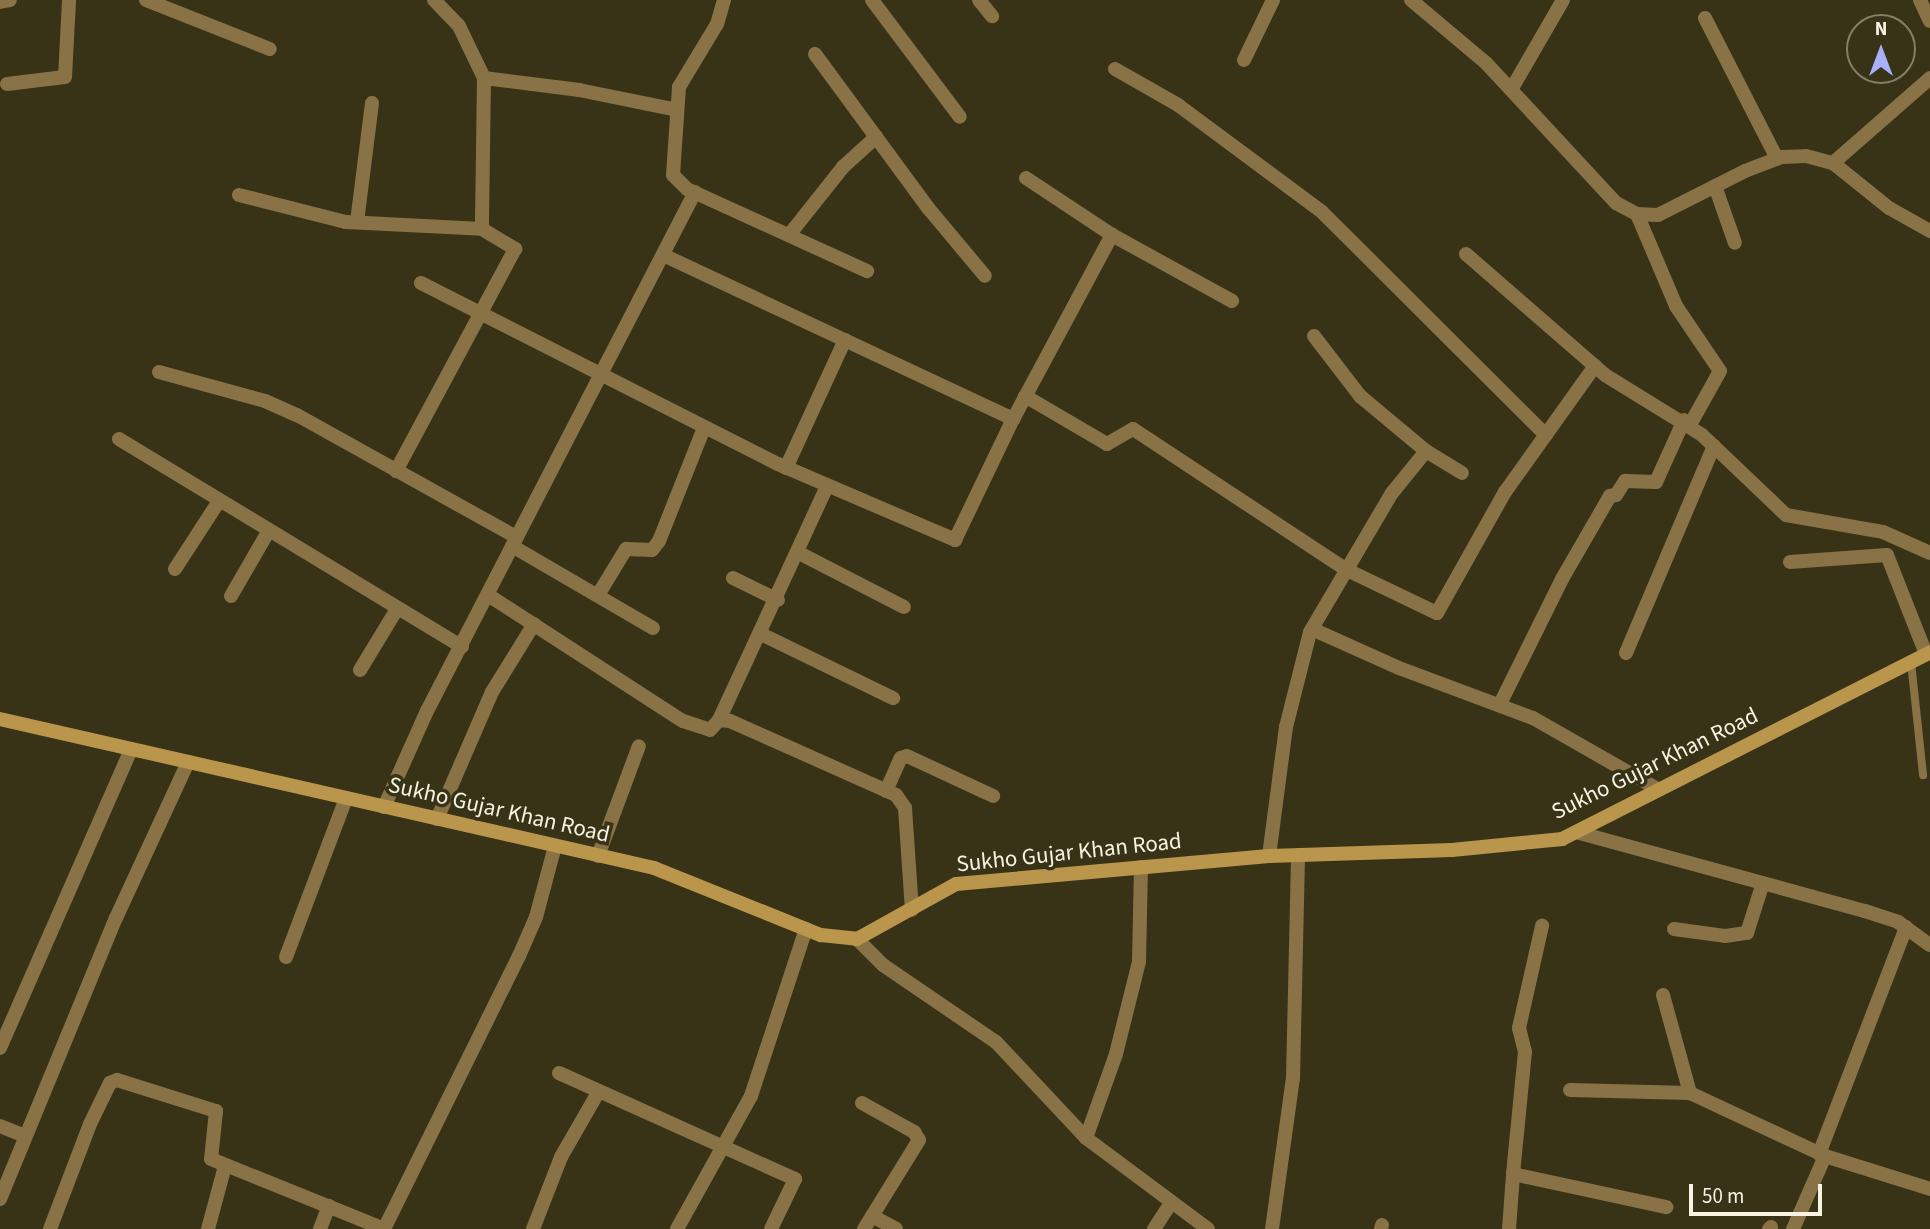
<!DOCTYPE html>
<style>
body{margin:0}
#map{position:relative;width:1930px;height:1229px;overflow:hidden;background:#383316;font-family:"Source Sans 3",sans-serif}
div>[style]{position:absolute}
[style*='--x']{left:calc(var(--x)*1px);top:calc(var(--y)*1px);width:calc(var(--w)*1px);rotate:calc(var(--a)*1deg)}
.service>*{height:8px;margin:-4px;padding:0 4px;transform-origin:4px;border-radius:4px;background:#897246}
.minor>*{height:14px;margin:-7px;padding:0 7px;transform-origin:7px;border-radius:7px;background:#897246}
.secondary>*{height:14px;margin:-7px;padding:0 7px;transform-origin:7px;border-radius:7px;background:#ba964c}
span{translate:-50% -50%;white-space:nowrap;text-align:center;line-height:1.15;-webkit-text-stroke:7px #383316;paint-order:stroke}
.street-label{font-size:23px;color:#f6f3e2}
.north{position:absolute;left:1846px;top:14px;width:70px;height:70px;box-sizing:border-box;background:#383316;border:2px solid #848068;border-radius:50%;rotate:0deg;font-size:19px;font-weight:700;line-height:28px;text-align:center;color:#f6f3e2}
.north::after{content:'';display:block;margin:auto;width:24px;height:32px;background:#a8b0fc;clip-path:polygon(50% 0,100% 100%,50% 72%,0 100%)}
.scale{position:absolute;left:1689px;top:1184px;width:133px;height:32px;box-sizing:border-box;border:4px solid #f6f3e2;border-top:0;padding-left:9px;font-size:21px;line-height:24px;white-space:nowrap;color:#f6f3e2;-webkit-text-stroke:5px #383316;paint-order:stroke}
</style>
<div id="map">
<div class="service">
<i style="--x:1911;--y:662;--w:114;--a:83.9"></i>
</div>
<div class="minor">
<i style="--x:146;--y:0;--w:133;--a:21.6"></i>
<i style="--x:434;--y:0;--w:36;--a:46"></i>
<i style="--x:459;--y:26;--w:58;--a:64.3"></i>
<i style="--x:484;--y:78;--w:151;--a:90.8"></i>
<i style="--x:724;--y:0;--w:25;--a:106"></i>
<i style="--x:717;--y:24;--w:74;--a:121.1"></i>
<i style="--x:679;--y:87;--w:88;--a:93.9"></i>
<i style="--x:673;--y:175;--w:20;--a:45"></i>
<i style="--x:687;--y:189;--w:198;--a:24.5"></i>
<i style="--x:872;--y:0;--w:146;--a:53.1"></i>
<i style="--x:979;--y:0;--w:21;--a:51"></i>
<i style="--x:1411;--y:0;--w:98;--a:40"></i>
<i style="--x:1486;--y:63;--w:191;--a:47.1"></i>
<i style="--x:1616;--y:203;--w:24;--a:28"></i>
<i style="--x:1637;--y:214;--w:21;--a:3"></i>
<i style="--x:1658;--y:215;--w:97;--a:-26.8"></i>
<i style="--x:1745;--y:171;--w:39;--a:-21"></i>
<i style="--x:1781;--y:157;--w:25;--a:-2"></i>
<i style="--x:1806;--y:156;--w:28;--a:15"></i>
<i style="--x:1833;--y:163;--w:72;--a:38.8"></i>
<i style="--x:1889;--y:208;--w:47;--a:29.3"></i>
<i style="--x:1920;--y:0;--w:23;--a:65"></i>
<i style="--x:0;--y:2;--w:10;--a:-11"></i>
<i style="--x:1705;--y:18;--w:158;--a:62.9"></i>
<i style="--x:815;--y:54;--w:192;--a:53.7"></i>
<i style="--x:929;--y:209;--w:87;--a:50.1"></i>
<i style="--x:1244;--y:60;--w:67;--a:-64.2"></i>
<i style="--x:1115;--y:69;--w:73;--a:29.7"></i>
<i style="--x:1178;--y:105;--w:179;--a:36.6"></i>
<i style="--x:1322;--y:212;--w:316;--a:44.9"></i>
<i style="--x:484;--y:78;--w:96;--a:7.2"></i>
<i style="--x:579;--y:90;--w:100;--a:11.5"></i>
<i style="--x:7;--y:84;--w:58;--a:-6.9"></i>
<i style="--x:65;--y:77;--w:77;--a:-87"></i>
<i style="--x:1511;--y:90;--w:104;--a:-60"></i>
<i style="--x:1833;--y:163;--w:129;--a:-41.2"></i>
<i style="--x:1026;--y:178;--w:103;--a:33.5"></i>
<i style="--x:1112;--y:235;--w:137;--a:28.8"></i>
<i style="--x:1715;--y:186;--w:60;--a:70.7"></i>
<i style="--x:239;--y:195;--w:110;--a:14.2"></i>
<i style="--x:346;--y:222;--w:136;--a:2.9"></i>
<i style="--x:482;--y:229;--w:39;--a:31"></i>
<i style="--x:515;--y:249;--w:252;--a:118.2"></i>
<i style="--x:1637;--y:214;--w:100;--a:67"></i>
<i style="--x:1676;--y:306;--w:78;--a:55.9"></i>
<i style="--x:1720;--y:371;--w:62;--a:119.1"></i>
<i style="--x:357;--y:222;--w:120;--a:-82.8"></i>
<i style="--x:789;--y:235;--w:87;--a:-51.5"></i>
<i style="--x:843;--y:167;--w:45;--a:-42.3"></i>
<i style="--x:1466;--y:254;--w:184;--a:41"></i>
<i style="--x:1605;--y:375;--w:114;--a:31.7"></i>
<i style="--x:1702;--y:435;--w:116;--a:43.6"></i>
<i style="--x:1786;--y:515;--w:98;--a:9.9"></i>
<i style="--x:1883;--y:532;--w:51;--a:24.1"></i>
<i style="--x:663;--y:255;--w:387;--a:25.1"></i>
<i style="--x:421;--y:283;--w:400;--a:26.9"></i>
<i style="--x:778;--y:464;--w:193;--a:23.2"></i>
<i style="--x:955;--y:540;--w:127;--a:-64.4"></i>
<i style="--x:1010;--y:425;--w:216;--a:-61.8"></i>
<i style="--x:1314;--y:336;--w:76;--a:52.5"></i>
<i style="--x:1360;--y:396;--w:86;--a:39.8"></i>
<i style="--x:1426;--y:451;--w:42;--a:31.4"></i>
<i style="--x:159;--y:372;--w:110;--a:15.3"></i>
<i style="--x:265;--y:401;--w:35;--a:24"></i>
<i style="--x:297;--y:415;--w:251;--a:29.1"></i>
<i style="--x:1025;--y:396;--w:95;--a:30.3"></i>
<i style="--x:1107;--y:444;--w:30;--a:-30"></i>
<i style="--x:1133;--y:429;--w:254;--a:33.4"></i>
<i style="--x:1345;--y:569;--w:102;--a:25.6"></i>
<i style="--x:1437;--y:613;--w:139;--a:-60.7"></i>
<i style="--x:1505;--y:492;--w:155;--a:-54.5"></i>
<i style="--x:119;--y:439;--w:401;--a:31.2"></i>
<i style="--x:786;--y:468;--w:141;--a:-65.3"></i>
<i style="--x:512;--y:546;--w:163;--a:30.2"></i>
<i style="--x:799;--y:553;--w:118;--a:27.2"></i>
<i style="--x:1790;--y:562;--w:97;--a:-4.1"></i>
<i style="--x:1887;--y:555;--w:106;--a:68.5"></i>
<i style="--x:175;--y:569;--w:81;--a:-57.1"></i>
<i style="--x:733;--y:578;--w:50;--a:26.1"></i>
<i style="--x:488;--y:595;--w:232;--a:32.9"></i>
<i style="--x:683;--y:721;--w:28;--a:18"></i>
<i style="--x:710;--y:730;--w:13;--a:-48"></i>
<i style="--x:719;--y:720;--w:11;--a:5"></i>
<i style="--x:730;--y:721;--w:182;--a:24"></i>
<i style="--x:896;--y:795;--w:16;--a:55"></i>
<i style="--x:905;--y:808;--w:102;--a:86.1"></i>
<i style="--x:598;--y:595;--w:54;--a:-58.7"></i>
<i style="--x:626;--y:549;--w:26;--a:2"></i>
<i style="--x:652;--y:550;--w:11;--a:-52"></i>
<i style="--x:659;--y:541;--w:122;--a:-68.3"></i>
<i style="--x:231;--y:596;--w:74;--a:-60"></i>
<i style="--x:1312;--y:629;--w:95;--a:24.1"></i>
<i style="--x:1399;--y:668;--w:143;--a:20.5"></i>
<i style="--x:1533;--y:718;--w:145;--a:29.7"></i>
<i style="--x:761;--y:634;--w:147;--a:25.9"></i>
<i style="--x:1626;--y:653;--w:225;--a:-67"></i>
<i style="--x:360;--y:670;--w:71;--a:-58.8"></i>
<i style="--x:1500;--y:704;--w:140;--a:-63.6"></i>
<i style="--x:1562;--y:579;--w:96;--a:-60"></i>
<i style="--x:1610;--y:496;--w:6;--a:-9"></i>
<i style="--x:1616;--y:495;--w:17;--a:-57"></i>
<i style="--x:1625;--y:481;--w:31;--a:2"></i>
<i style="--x:1656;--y:482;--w:68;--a:-65.7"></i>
<i style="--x:719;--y:720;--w:258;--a:-65.2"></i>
<i style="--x:886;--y:791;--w:36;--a:-66"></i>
<i style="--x:901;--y:758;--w:6;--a:-18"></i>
<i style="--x:907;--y:756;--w:95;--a:24.9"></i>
<i style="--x:384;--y:807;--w:105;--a:-65.9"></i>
<i style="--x:427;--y:711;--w:584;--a:-62.69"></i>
<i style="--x:437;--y:819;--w:138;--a:-66.6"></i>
<i style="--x:492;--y:692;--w:80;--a:-58.3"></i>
<i style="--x:1576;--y:832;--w:300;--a:15.3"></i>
<i style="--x:1865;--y:911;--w:35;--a:18"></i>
<i style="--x:1898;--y:922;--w:39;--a:36"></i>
<i style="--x:598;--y:856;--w:117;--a:-69.6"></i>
<i style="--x:1269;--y:856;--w:130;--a:-82.5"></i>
<i style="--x:1286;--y:727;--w:98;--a:-75.8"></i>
<i style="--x:1310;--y:632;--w:161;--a:-59.5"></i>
<i style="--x:1392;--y:493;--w:54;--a:-51"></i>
<i style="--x:1674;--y:929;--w:51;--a:7.8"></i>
<i style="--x:1725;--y:936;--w:22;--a:-8"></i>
<i style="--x:1747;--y:933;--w:52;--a:-72.3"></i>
<i style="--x:857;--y:939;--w:37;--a:45"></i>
<i style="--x:883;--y:965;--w:137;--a:34.3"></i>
<i style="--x:996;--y:1042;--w:132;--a:46.8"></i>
<i style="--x:1086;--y:1138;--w:152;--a:36.7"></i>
<i style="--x:286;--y:957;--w:170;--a:-69.3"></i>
<i style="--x:1663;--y:995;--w:102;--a:74.6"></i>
<i style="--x:1690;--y:1093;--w:149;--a:25"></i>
<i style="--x:1825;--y:1156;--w:110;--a:17.4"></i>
<i style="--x:0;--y:1048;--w:326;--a:-66.3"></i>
<i style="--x:559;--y:1073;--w:259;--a:24.2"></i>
<i style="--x:795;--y:1179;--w:55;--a:115.6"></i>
<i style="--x:1570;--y:1090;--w:120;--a:1.4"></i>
<i style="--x:862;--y:1103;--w:60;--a:29.1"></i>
<i style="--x:914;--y:1132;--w:9;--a:58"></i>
<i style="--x:919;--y:1140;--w:105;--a:121.7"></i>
<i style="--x:0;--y:1126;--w:27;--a:22"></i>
<i style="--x:1086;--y:1138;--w:89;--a:-70.3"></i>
<i style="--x:1116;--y:1054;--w:95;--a:-76"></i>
<i style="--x:1139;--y:962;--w:95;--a:-88.8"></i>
<i style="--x:1819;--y:1154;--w:243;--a:-69"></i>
<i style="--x:1513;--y:1174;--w:123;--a:-84.4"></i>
<i style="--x:1525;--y:1052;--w:25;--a:-104"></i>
<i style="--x:1519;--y:1028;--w:105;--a:-77.3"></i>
<i style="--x:0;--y:1199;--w:304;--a:-67.6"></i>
<i style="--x:116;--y:918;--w:172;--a:-65.2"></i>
<i style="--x:872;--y:1216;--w:27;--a:28"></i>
<i style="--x:50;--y:1229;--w:112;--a:-69.1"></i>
<i style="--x:90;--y:1124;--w:46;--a:-64"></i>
<i style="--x:110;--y:1083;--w:8;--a:-23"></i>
<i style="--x:117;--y:1080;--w:104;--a:17.4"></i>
<i style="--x:216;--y:1111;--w:48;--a:95.9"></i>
<i style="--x:211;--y:1159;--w:187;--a:22"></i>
<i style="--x:208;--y:1229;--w:65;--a:-74.9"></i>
<i style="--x:320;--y:1229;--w:25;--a:-69"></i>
<i style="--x:384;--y:1229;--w:305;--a:-63.7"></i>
<i style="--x:519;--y:956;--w:43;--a:-66.4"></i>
<i style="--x:536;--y:917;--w:73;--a:-75"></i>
<i style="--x:533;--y:1229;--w:77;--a:-68.7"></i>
<i style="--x:561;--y:1157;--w:76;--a:-60.1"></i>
<i style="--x:677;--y:1229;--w:152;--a:-60.9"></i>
<i style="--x:751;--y:1096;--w:176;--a:-71.8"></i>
<i style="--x:1154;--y:1229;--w:31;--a:-57"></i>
<i style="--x:1272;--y:1229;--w:152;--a:-82.1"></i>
<i style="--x:1293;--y:1078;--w:223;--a:-88.7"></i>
<i style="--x:1381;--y:1229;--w:4;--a:-76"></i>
<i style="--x:1509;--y:1229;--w:55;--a:-85.8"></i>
<i style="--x:1513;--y:1174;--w:157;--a:12.2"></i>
<i style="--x:1769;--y:1229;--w:3;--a:-45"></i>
<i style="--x:1793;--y:1229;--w:80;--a:-66.3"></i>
</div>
<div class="secondary">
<i style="--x:0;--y:719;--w:671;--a:12.83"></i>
<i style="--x:654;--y:868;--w:180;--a:21.9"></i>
<i style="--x:821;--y:935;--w:36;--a:6"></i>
<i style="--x:857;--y:939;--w:113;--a:-29.1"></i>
<i style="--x:956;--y:884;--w:314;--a:-5.1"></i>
<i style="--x:1269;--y:856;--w:183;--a:-1.9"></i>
<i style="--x:1452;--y:850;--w:111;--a:-5.7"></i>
<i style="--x:1562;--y:839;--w:413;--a:-26.9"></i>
</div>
<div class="street-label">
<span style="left:1655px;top:764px;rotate:-26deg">Sukho Gujar Khan Road</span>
<span style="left:499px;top:810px;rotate:13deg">Sukho Gujar Khan Road</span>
<span style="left:1069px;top:853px;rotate:-6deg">Sukho Gujar Khan Road</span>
</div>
<div class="north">N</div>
<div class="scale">50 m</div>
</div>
